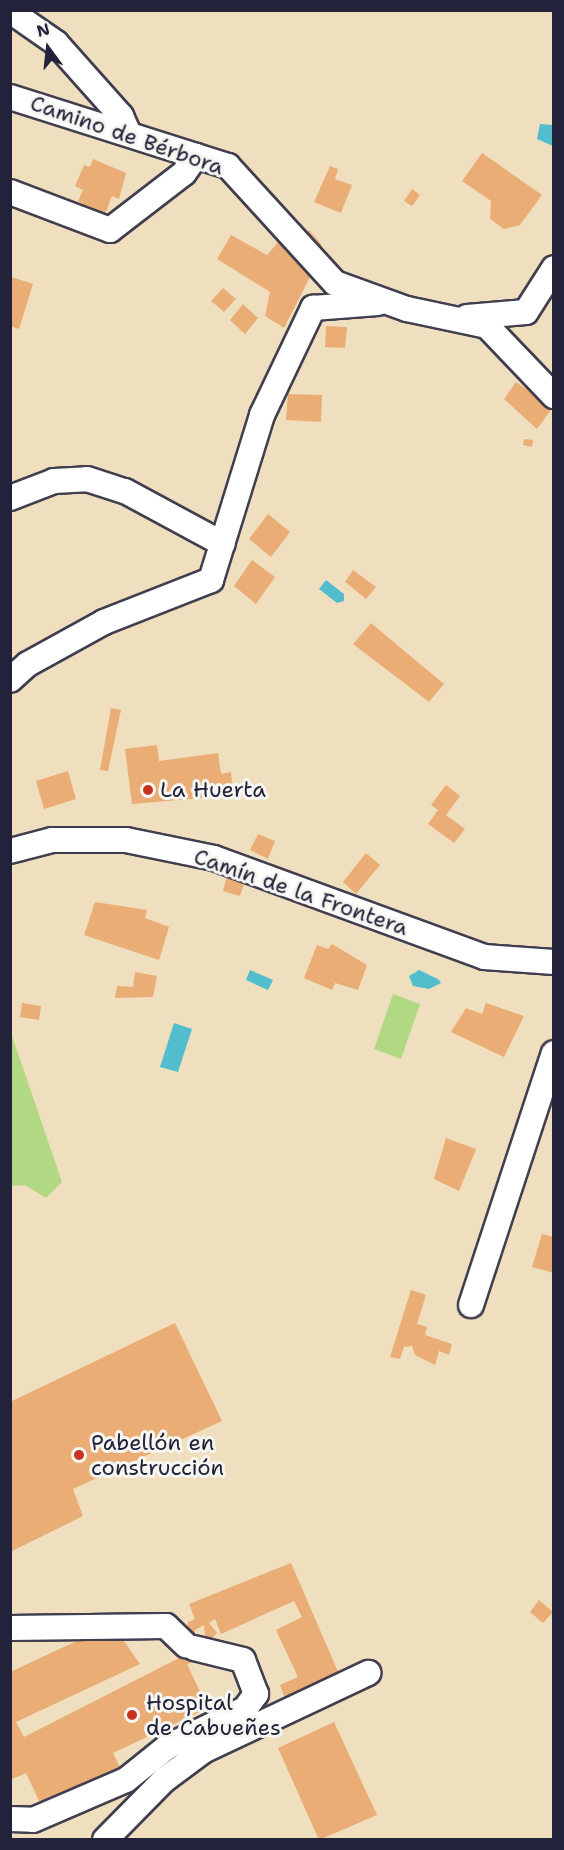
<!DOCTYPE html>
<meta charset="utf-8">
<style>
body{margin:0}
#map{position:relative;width:564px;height:1850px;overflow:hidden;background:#efdfbf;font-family:"Shantell Sans",sans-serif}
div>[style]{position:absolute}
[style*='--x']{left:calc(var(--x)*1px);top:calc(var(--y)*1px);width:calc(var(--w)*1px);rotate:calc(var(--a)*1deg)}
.green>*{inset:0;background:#b1d983}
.water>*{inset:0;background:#52bdcd}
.building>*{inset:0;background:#eaad75}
.roads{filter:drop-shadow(2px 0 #413e4f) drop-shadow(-2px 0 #413e4f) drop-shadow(0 2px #413e4f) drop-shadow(0 -2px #413e4f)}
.minor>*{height:24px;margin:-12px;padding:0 12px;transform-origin:12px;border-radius:12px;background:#fff}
.dots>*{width:16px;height:16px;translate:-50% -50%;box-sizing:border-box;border:3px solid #f6f6f2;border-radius:50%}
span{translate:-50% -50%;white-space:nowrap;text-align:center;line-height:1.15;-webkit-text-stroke:6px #f6f6f2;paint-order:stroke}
.street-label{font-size:22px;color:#22223b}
.poi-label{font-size:22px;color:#22223b}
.left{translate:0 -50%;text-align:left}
.frame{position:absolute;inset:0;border:12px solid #22223b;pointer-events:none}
.north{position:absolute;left:18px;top:18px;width:60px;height:60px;-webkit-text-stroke:4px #f6f6f2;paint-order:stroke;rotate:345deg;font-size:16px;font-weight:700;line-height:24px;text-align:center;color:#22223b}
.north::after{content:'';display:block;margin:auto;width:21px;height:27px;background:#22223b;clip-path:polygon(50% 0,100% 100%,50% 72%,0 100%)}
</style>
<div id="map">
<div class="green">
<i style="clip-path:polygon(393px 994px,420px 1004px,401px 1059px,374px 1049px)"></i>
<i style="clip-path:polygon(11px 1033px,62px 1182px,46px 1198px,25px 1185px,11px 1186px)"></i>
</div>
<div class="water">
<i style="clip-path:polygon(540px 124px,553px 125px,553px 146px,537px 139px)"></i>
<i style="clip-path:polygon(326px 580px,344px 594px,344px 601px,337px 603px,319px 589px)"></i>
<i style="clip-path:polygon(250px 970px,273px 980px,268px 990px,246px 980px)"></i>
<i style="clip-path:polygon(419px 970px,438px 979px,441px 983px,429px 989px,413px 986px,409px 976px)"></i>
<i style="clip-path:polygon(174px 1023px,192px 1029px,178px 1072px,160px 1067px)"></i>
</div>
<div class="building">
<i style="clip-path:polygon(482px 153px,542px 195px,520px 225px,504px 229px,490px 219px,491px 201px,462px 181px)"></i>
<i style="clip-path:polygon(93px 159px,126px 173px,119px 199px,112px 196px,104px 217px,78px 201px,83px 190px,75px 186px,84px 165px,90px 167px)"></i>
<i style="clip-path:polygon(330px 166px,338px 169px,335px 179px,352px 185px,341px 213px,314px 202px)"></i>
<i style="clip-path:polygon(412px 189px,420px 195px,412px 206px,404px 201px)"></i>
<i style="clip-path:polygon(309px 230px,322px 245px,318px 254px,302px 238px)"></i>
<i style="clip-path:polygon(231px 235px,267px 255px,280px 240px,311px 275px,284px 328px,265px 316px,270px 292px,217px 259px)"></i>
<i style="clip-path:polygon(12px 277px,33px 284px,19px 329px,10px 326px)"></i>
<i style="clip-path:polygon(223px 288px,236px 299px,224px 312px,211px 301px)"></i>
<i style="clip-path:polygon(243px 304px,258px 318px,245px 334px,230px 320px)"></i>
<i style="clip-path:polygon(326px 326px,347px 327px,345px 348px,325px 347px)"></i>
<i style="clip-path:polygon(516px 382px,553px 407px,537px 429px,504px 399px)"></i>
<i style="clip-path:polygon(288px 394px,322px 395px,321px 422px,286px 420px)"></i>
<i style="clip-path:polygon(524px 439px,533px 440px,532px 447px,523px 445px)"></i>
<i style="clip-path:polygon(268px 514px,290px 532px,271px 557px,249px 539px)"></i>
<i style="clip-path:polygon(252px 560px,275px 577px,256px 604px,234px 586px)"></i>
<i style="clip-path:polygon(353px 570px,376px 587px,366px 599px,345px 582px)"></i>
<i style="clip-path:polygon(371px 623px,444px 684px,429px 702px,353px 644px)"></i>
<i style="clip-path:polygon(111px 708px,121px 710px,108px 771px,100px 770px)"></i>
<i style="clip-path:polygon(157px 745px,159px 761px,218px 753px,221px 774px,231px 772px,232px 785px,224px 786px,225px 796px,132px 804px,125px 749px)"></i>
<i style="clip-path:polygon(68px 771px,76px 799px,44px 809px,36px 781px)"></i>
<i style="clip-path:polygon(446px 785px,460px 796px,446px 815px,465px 829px,454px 843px,428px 824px,438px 810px,431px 805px)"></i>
<i style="clip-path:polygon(258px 834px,275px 841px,268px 859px,250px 850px)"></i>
<i style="clip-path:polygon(366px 853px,380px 865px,356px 894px,343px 882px)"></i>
<i style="clip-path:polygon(227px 876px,245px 881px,240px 896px,223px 891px)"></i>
<i style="clip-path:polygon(95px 902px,147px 910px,145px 918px,169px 927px,159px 960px,84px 935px)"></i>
<i style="clip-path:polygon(332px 944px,367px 965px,358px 990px,335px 983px,332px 990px,304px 978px,317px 945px,328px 949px)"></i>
<i style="clip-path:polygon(135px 972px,157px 976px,153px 997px,115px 998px,117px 986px,133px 987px)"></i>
<i style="clip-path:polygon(22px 1003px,41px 1006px,39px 1020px,20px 1017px)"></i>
<i style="clip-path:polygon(486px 1003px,524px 1016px,504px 1057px,451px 1032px,466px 1008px,482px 1014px)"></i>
<i style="clip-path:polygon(446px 1138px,476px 1149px,459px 1191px,434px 1179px)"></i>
<i style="clip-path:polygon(542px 1234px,554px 1237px,554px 1273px,532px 1267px)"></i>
<i style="clip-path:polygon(411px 1290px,426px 1295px,417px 1324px,427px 1327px,425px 1335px,452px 1344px,449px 1355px,439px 1351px,435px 1365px,415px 1355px,412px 1346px,404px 1347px,400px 1359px,390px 1357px)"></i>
<i style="clip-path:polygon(175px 1323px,222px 1421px,73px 1489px,83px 1516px,10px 1552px,10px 1402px)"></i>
<i style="clip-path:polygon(291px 1563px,339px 1674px,285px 1699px,280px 1685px,298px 1677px,276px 1630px,302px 1617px,294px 1601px,221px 1634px,215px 1619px,209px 1623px,217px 1633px,211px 1639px,205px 1638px,204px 1625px,195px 1630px,193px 1662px,187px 1664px,208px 1708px,113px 1753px,120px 1767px,41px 1805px,26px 1773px,10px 1780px,10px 1672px,94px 1633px,119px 1634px,140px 1664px,16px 1722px,24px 1737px,185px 1655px,188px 1622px,195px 1619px,189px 1604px)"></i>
<i style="clip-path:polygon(539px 1600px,553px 1612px,543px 1623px,530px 1612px)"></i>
<i style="clip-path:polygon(334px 1722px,377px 1815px,319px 1840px,278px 1748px)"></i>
</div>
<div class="roads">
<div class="minor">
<i style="--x:10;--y:11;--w:56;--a:34.8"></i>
<i style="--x:56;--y:43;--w:98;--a:48.3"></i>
<i style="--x:121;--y:116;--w:17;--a:66"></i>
<i style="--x:10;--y:97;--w:229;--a:17.6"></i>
<i style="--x:228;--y:166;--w:159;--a:47.6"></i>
<i style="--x:335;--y:283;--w:77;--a:19.9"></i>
<i style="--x:407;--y:309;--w:82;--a:12"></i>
<i style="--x:487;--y:326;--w:97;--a:46.3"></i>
<i style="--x:10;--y:192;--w:107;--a:20.8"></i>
<i style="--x:110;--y:230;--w:93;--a:-37.6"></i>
<i style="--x:184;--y:173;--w:21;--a:-55"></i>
<i style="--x:467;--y:317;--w:59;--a:-4.8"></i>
<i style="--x:526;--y:312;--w:52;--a:-57.5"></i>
<i style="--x:10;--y:498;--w:47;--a:-21.1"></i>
<i style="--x:54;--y:481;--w:33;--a:-3"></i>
<i style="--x:87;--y:479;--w:40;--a:18"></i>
<i style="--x:125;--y:491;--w:111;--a:28.4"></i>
<i style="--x:10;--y:680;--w:24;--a:-42"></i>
<i style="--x:28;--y:664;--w:87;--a:-28.9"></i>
<i style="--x:104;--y:622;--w:115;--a:-21.4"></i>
<i style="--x:211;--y:580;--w:173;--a:-72.8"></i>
<i style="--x:262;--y:415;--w:119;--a:-64.5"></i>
<i style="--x:313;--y:308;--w:65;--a:-4.4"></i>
<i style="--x:10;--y:851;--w:43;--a:-14.7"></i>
<i style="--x:52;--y:840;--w:74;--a:0"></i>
<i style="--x:126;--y:840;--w:90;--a:11.6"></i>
<i style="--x:214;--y:858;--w:288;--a:20.1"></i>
<i style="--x:484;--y:957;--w:70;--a:4.1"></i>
<i style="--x:471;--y:1305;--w:265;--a:-71.8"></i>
<i style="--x:10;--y:1628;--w:156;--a:-0.7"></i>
<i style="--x:166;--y:1626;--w:28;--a:44"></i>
<i style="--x:10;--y:1819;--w:23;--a:2"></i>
<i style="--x:33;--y:1820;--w:101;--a:-23.3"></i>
<i style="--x:126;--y:1780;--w:53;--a:-38.8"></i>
<i style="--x:167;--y:1747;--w:87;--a:-26"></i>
<i style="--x:245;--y:1709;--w:19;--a:-54"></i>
<i style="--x:256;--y:1694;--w:36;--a:-111"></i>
<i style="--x:243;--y:1660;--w:50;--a:-166.2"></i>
<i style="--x:105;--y:1840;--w:84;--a:-45.5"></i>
<i style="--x:164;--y:1780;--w:49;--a:-36.6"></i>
<i style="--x:203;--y:1751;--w:183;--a:-25.3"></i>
</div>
</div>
<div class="dots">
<i style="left:148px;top:790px;background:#c8321e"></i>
<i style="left:79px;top:1455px;background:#c8321e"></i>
<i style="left:132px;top:1715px;background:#c8321e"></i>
</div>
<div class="street-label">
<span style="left:127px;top:135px;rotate:19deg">Camino de Bérbora</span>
<span style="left:301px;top:892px;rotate:19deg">Camín de la Frontera</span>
</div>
<div class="poi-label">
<span class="left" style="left:160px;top:790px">La Huerta</span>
<span class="left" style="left:91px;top:1455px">Pabellón en<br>construcción</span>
<span class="left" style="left:146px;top:1715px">Hospital<br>de Cabueñes</span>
</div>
<div class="frame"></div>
<div class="north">N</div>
</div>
